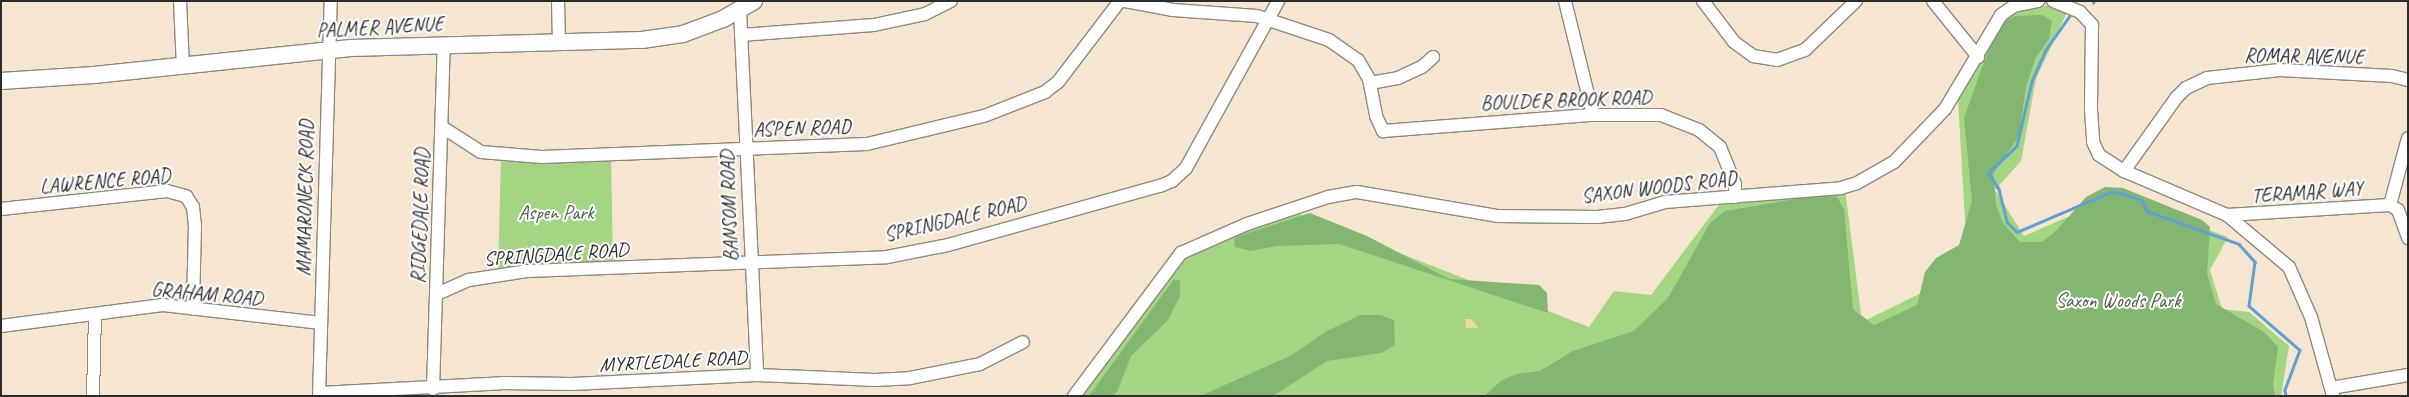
<!DOCTYPE html>
<style>
body{margin:0}
#map{position:relative;width:2409px;height:397px;overflow:hidden;background:#f6e6d1;font-family:Caveat,sans-serif}
div>[style]{position:absolute}
[style*='--x']{left:calc(var(--x)*1px);top:calc(var(--y)*1px);width:calc(var(--w)*1px);rotate:calc(var(--a)*1deg)}
.green>*{inset:0;background:#a4d583}
.forest>*{inset:0;background:#83b671}
.sand>*{inset:0;background:#eeda9e}
.stream>*{height:2.5px;margin:-1.25px;padding:0 1.25px;transform-origin:1.25px;border-radius:1.25px;background:#60a1d3}
.roads{filter:drop-shadow(1px 0 #90887e) drop-shadow(-1px 0 #90887e) drop-shadow(0 1px #90887e) drop-shadow(0 -1px #90887e)}
.minor>*{height:12px;margin:-6px;padding:0 6px;transform-origin:6px;border-radius:6px;background:#fff}
.major>*{height:16px;margin:-8px;padding:0 8px;transform-origin:8px;border-radius:8px;background:#fff}
span{translate:-50% -50%;white-space:nowrap;text-align:center;line-height:1.15;-webkit-text-stroke:4px #fff;paint-order:stroke}
.street-label{font-size:20px;color:#2b2b2b}
.park-label{font-size:20px;color:#4f5e45}
.frame{position:absolute;inset:0;border:2px solid #2b2b2b;pointer-events:none}
</style>
<div id="map">
<div class="green">
<i style="clip-path:polygon(2052px 5px,2068px 10px,2036px 79px,2021px 161px,1995px 190px,2024px 236px,2116px 196px,2228px 237px,2210px 270px,2222px 309px,2249px 312px,2289px 346px,2281px 396px,1081px 396px,1179px 263px,1223px 237px,1297px 213px,1589px 327px,1614px 291px,1651px 295px,1721px 202px,1845px 189px,1862px 322px,1968px 270px,1958px 100px,1988px 30px,2022px 9px)"></i>
<i style="clip-path:polygon(611px 154px,613px 268px,498px 275px,501px 156px)"></i>
</div>
<div class="forest">
<i style="clip-path:polygon(2042px 15px,2052px 21px,2049px 39px,2035px 59px,2026px 87px,2019px 136px,1993px 174px,1996px 205px,2003px 223px,2020px 242px,2042px 242px,2056px 231px,2086px 197px,2105px 187px,2123px 188px,2202px 220px,2210px 227px,2207px 273px,2216px 304px,2264px 332px,2278px 347px,2273px 384px,2275px 396px,1484px 396px,1501px 381px,1516px 374px,1540px 371px,1573px 351px,1634px 331px,1668px 298px,1710px 223px,1725px 211px,1819px 195px,1837px 197px,1844px 209px,1853px 309px,1874px 325px,1917px 305px,1925px 272px,1936px 258px,1959px 245px,1972px 201px,1964px 118px,1987px 54px,2001px 24px,2015px 16px)"></i>
<i style="clip-path:polygon(1310px 213px,1367px 236px,1449px 279px,1539px 285px,1547px 293px,1548px 313px,1339px 244px,1276px 246px,1250px 251px,1235px 247px,1234px 239px,1239px 236px)"></i>
<i style="clip-path:polygon(1174px 279px,1180px 281px,1180px 296px,1168px 320px,1131px 356px,1117px 392px,1113px 396px,1089px 396px)"></i>
<i style="clip-path:polygon(1360px 315px,1380px 315px,1394px 320px,1395px 345px,1381px 353px,1327px 361px,1273px 396px,1200px 396px,1292px 355px,1325px 332px)"></i>
</div>
<div class="sand">
<i style="clip-path:polygon(1465px 319px,1471px 319px,1479px 328px,1466px 328px)"></i>
</div>
<div class="stream">
<i style="--x:2093;--y:3;--w:2;--a:-63"></i>
<i style="--x:2070;--y:16;--w:42;--a:125.2"></i>
<i style="--x:2046;--y:50;--w:35;--a:114"></i>
<i style="--x:2032;--y:82;--w:66;--a:103.2"></i>
<i style="--x:2017;--y:146;--w:39;--a:136"></i>
<i style="--x:1989;--y:173;--w:19;--a:58"></i>
<i style="--x:1999;--y:189;--w:34;--a:76"></i>
<i style="--x:2007;--y:222;--w:14;--a:45"></i>
<i style="--x:2017;--y:232;--w:104;--a:-23.1"></i>
<i style="--x:2113;--y:191;--w:30;--a:17"></i>
<i style="--x:2142;--y:200;--w:12;--a:66"></i>
<i style="--x:2147;--y:211;--w:98;--a:19.7"></i>
<i style="--x:2239;--y:244;--w:24;--a:48"></i>
<i style="--x:2255;--y:262;--w:44;--a:97.8"></i>
<i style="--x:2249;--y:306;--w:67;--a:40.8"></i>
<i style="--x:2300;--y:350;--w:43;--a:110.6"></i>
<i style="--x:2285;--y:390;--w:6;--a:81"></i>
</div>
<div class="roads">
<div class="minor">
<i style="--x:180;--y:1;--w:65;--a:87.4"></i>
<i style="--x:558;--y:1;--w:41;--a:88.6"></i>
<i style="--x:1125;--y:1;--w:49;--a:10.6"></i>
<i style="--x:1173;--y:10;--w:84;--a:4.1"></i>
<i style="--x:1257;--y:16;--w:76;--a:18.4"></i>
<i style="--x:1329;--y:40;--w:35;--a:35"></i>
<i style="--x:1358;--y:60;--w:22;--a:60"></i>
<i style="--x:1369;--y:79;--w:38;--a:79"></i>
<i style="--x:1376;--y:116;--w:17;--a:65"></i>
<i style="--x:1383;--y:131;--w:211;--a:-4.4"></i>
<i style="--x:1593;--y:115;--w:68;--a:0"></i>
<i style="--x:1661;--y:115;--w:41;--a:21.5"></i>
<i style="--x:1699;--y:130;--w:27;--a:39"></i>
<i style="--x:1720;--y:147;--w:40;--a:68"></i>
<i style="--x:1735;--y:184;--w:13;--a:90"></i>
<i style="--x:1565;--y:1;--w:117;--a:76.2"></i>
<i style="--x:1703;--y:1;--w:51;--a:52.9"></i>
<i style="--x:1734;--y:42;--w:24;--a:36"></i>
<i style="--x:1753;--y:56;--w:24;--a:9"></i>
<i style="--x:1777;--y:60;--w:30;--a:-20"></i>
<i style="--x:1805;--y:50;--w:71;--a:-43.9"></i>
<i style="--x:1933;--y:1;--w:72;--a:51.2"></i>
<i style="--x:2053;--y:1;--w:29;--a:22"></i>
<i style="--x:2080;--y:12;--w:18;--a:47"></i>
<i style="--x:2092;--y:25;--w:85;--a:90.7"></i>
<i style="--x:2091;--y:110;--w:32;--a:86"></i>
<i style="--x:2093;--y:142;--w:14;--a:65"></i>
<i style="--x:2099;--y:155;--w:30;--a:33"></i>
<i style="--x:2124;--y:171;--w:112;--a:23.1"></i>
<i style="--x:2227;--y:215;--w:81;--a:40"></i>
<i style="--x:2289;--y:267;--w:55;--a:66.3"></i>
<i style="--x:2311;--y:317;--w:82;--a:74.4"></i>
<i style="--x:740;--y:10;--w:365;--a:87.3"></i>
<i style="--x:741;--y:35;--w:133;--a:-4.3"></i>
<i style="--x:874;--y:25;--w:52;--a:-12.2"></i>
<i style="--x:925;--y:14;--w:29;--a:-27"></i>
<i style="--x:1370;--y:83;--w:28;--a:-10"></i>
<i style="--x:1398;--y:78;--w:26;--a:-25"></i>
<i style="--x:1422;--y:67;--w:15;--a:-42"></i>
<i style="--x:442;--y:127;--w:46;--a:32.7"></i>
<i style="--x:481;--y:152;--w:61;--a:4.7"></i>
<i style="--x:542;--y:157;--w:325;--a:-2.3"></i>
<i style="--x:867;--y:144;--w:120;--a:-13.5"></i>
<i style="--x:984;--y:116;--w:66;--a:-21.5"></i>
<i style="--x:1045;--y:92;--w:16;--a:-38"></i>
<i style="--x:1058;--y:82;--w:102;--a:-52.6"></i>
<i style="--x:2124;--y:171;--w:90;--a:-54.5"></i>
<i style="--x:2176;--y:98;--w:14;--a:-45"></i>
<i style="--x:2186;--y:88;--w:23;--a:-25"></i>
<i style="--x:2207;--y:78;--w:73;--a:-6.3"></i>
<i style="--x:2280;--y:70;--w:112;--a:3.1"></i>
<i style="--x:2392;--y:76;--w:16;--a:14"></i>
<i style="--x:2390;--y:205;--w:69;--a:-75"></i>
<i style="--x:1;--y:209;--w:167;--a:-6.2"></i>
<i style="--x:167;--y:191;--w:20;--a:15"></i>
<i style="--x:186;--y:196;--w:13;--a:58"></i>
<i style="--x:193;--y:207;--w:18;--a:84"></i>
<i style="--x:195;--y:225;--w:84;--a:91.4"></i>
<i style="--x:2227;--y:215;--w:163;--a:-3.5"></i>
<i style="--x:2390;--y:205;--w:9;--a:32"></i>
<i style="--x:2398;--y:210;--w:30;--a:70"></i>
<i style="--x:437;--y:294;--w:35;--a:-24"></i>
<i style="--x:469;--y:280;--w:60;--a:-8.7"></i>
<i style="--x:528;--y:271;--w:359;--a:-2.2"></i>
<i style="--x:887;--y:257;--w:62;--a:-11.1"></i>
<i style="--x:948;--y:245;--w:220;--a:-15.6"></i>
<i style="--x:1160;--y:186;--w:13;--a:-23"></i>
<i style="--x:1172;--y:181;--w:19;--a:-43"></i>
<i style="--x:1186;--y:168;--w:191;--a:-61.1"></i>
<i style="--x:1;--y:326;--w:163;--a:-7.4"></i>
<i style="--x:163;--y:305;--w:159;--a:6.5"></i>
<i style="--x:2331;--y:388;--w:78;--a:-9.6"></i>
<i style="--x:433;--y:389;--w:345;--a:-88.2"></i>
<i style="--x:320;--y:393;--w:182;--a:-3.1"></i>
<i style="--x:502;--y:383;--w:70;--a:0.8"></i>
<i style="--x:572;--y:384;--w:185;--a:-2.8"></i>
<i style="--x:757;--y:375;--w:118;--a:2.4"></i>
<i style="--x:875;--y:380;--w:35;--a:-3"></i>
<i style="--x:910;--y:378;--w:71;--a:-11.3"></i>
<i style="--x:980;--y:364;--w:48;--a:-27.1"></i>
<i style="--x:93;--y:396;--w:82;--a:-88.6"></i>
<i style="--x:319;--y:396;--w:395;--a:-88.3"></i>
<i style="--x:1074;--y:396;--w:179;--a:-53.2"></i>
<i style="--x:1181;--y:253;--w:72;--a:-23.7"></i>
<i style="--x:1247;--y:224;--w:85;--a:-18.4"></i>
<i style="--x:1328;--y:197;--w:29;--a:-10"></i>
<i style="--x:1357;--y:192;--w:142;--a:9.7"></i>
<i style="--x:1497;--y:216;--w:100;--a:0.6"></i>
<i style="--x:1597;--y:217;--w:28;--a:-6"></i>
<i style="--x:1625;--y:214;--w:42;--a:-16.7"></i>
<i style="--x:1665;--y:202;--w:177;--a:-4.5"></i>
<i style="--x:1841;--y:188;--w:17;--a:-17"></i>
<i style="--x:1857;--y:183;--w:43;--a:-29.6"></i>
<i style="--x:1894;--y:162;--w:74;--a:-46.1"></i>
<i style="--x:1945;--y:109;--w:109;--a:-59.2"></i>
<i style="--x:2001;--y:15;--w:16;--a:-35"></i>
<i style="--x:2014;--y:6;--w:25;--a:-12"></i>
</div>
<div class="major">
<i style="--x:1;--y:81;--w:93;--a:-3.7"></i>
<i style="--x:94;--y:75;--w:258;--a:-6"></i>
<i style="--x:351;--y:48;--w:291;--a:-1.6"></i>
<i style="--x:642;--y:40;--w:41;--a:-8.3"></i>
<i style="--x:683;--y:34;--w:43;--a:-20.6"></i>
<i style="--x:723;--y:19;--w:36;--a:-30"></i>
</div>
</div>
<div class="street-label">
<span style="left:380px;top:27px;rotate:-3deg">PALMER AVENUE</span>
<span style="left:2304px;top:56px;rotate:1deg">ROMAR AVENUE</span>
<span style="left:1566px;top:100px;rotate:-2deg">BOULDER BROOK ROAD</span>
<span style="left:802px;top:128px;rotate:-2deg">ASPEN ROAD</span>
<span style="left:105px;top:181px;rotate:-5deg">LAWRENCE ROAD</span>
<span style="left:1659px;top:187px;rotate:-7deg">SAXON WOODS ROAD</span>
<span style="left:2307px;top:192px;rotate:-4deg">TERAMAR WAY</span>
<span style="left:305px;top:198px;rotate:-89deg">MAMARONECK ROAD</span>
<span style="left:729px;top:206px;rotate:-92deg">BANSOM ROAD</span>
<span style="left:420px;top:216px;rotate:-88deg">RIDGEDALE ROAD</span>
<span style="left:955px;top:219px;rotate:-13deg">SPRINGDALE ROAD</span>
<span style="left:556px;top:254px;rotate:-4deg">SPRINGDALE ROAD</span>
<span style="left:207px;top:294px;rotate:5deg">GRAHAM ROAD</span>
<span style="left:673px;top:361px;rotate:-3deg">MYRTLEDALE ROAD</span>
</div>
<div class="park-label">
<span style="left:556px;top:212px">Aspen Park</span>
<span style="left:2118px;top:300px">Saxon Woods Park</span>
</div>
<div class="frame"></div>
</div>
